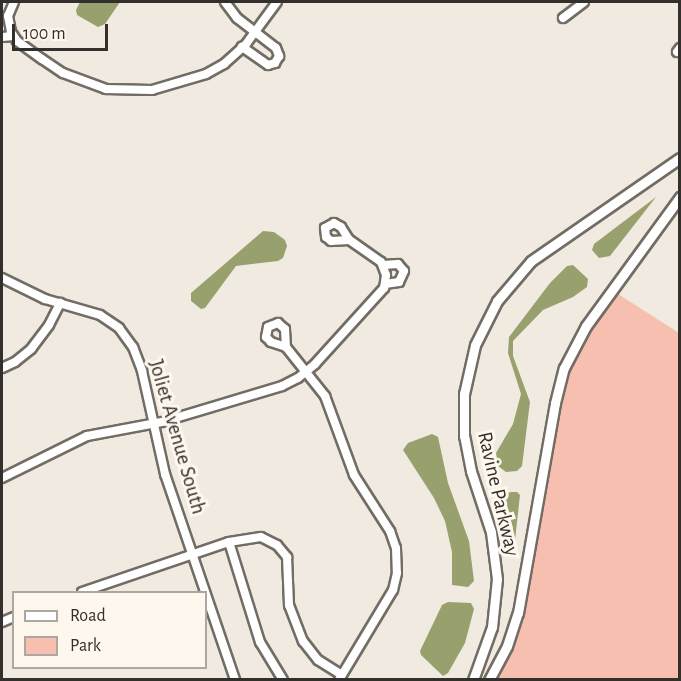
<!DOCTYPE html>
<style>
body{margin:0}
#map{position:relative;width:681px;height:681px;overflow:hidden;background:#f0eae0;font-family:"Alegreya Sans",sans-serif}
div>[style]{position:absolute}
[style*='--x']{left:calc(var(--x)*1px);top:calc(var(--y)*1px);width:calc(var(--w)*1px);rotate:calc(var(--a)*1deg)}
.green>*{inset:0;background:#f7bfb0}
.water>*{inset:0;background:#98a16d}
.roads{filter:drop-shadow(2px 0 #726c64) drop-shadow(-2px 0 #726c64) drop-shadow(0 2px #726c64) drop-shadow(0 -2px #726c64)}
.minor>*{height:8px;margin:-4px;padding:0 4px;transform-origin:4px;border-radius:4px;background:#fff}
.tertiary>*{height:9px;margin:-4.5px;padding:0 4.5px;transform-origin:4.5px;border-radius:4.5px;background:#fff}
span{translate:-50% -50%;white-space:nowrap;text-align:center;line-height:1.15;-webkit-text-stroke:6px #fef7ee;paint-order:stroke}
.street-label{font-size:21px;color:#322f2c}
.frame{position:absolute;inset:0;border:3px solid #322f2c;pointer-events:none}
.legend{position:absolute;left:12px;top:591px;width:195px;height:78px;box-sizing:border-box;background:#fef7ee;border:2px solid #aca7a0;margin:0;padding:8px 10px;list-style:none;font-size:18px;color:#322f2c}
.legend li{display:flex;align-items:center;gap:12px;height:30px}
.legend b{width:30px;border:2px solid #aca7a0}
.scale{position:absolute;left:12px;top:24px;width:96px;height:27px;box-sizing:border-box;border:3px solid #322f2c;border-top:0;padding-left:8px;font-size:18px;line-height:21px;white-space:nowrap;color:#322f2c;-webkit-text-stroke:4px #fef7ee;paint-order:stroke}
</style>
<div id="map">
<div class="green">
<i style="clip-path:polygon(615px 292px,679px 333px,679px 679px,494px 680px,509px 651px,558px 406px,568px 368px,583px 337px)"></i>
</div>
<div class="water">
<i style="clip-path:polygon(80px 2px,120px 2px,105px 24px,98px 27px,77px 15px,76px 10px)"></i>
<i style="clip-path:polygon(656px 197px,610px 256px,599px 258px,592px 250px,594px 244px)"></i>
<i style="clip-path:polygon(263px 231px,274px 232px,285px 240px,287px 246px,283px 258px,278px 261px,236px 266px,205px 308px,201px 309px,191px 301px,191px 293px)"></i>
<i style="clip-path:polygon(573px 265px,588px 279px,587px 287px,573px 297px,543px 310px,513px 341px,513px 356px,530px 402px,522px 466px,517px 471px,506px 472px,498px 466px,496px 453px,513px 424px,521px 394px,508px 353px,509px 337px,550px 283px,567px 266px)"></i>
<i style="clip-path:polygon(432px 434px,438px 437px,448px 483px,469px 541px,474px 581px,468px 587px,452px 585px,452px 552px,445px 521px,434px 498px,403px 450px,408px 443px)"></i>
<i style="clip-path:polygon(511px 492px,517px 492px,520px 495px,513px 558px,504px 500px,505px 494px)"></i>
<i style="clip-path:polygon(448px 602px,471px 603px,474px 609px,465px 643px,448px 673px,443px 676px,421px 655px,420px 651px,442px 605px)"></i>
</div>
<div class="roads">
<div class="minor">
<i style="--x:14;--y:2;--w:15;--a:113"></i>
<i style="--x:8;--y:16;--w:16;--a:79"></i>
<i style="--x:11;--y:32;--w:11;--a:56"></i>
<i style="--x:17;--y:41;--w:31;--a:36"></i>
<i style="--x:42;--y:59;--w:25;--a:34"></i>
<i style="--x:63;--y:73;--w:46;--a:20.4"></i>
<i style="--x:106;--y:89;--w:46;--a:1.2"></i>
<i style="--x:152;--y:90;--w:56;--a:-16.5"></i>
<i style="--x:206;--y:74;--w:21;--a:-29"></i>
<i style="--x:224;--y:64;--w:30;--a:-42"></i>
<i style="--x:246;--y:44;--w:52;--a:-53.6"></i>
<i style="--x:225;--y:2;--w:20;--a:53"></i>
<i style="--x:237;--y:18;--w:49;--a:37.6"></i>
<i style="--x:276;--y:48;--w:9;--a:69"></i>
<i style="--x:279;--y:56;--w:8;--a:120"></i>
<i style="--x:275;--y:63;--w:7;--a:164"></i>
<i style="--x:268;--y:65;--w:32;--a:-145"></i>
<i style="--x:563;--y:18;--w:26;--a:-37"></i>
<i style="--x:2;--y:37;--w:11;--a:-5"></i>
<i style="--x:677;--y:52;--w:5;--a:-53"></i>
<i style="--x:334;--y:223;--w:8;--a:30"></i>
<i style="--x:341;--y:227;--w:15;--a:58"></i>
<i style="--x:349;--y:240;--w:18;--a:177"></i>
<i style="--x:331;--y:241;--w:6;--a:-141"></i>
<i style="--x:326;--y:237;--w:9;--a:-96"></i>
<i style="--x:325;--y:228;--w:10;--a:-29"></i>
<i style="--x:383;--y:265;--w:15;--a:-4"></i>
<i style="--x:398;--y:264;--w:9;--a:49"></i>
<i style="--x:404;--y:271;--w:12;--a:114"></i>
<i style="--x:399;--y:282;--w:14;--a:172"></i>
<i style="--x:2;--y:278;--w:48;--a:26"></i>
<i style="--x:45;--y:299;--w:57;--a:16.2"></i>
<i style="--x:100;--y:315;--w:23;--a:34"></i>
<i style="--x:119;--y:328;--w:24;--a:54"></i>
<i style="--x:133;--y:347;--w:26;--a:69"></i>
<i style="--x:142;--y:371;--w:106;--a:77.4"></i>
<i style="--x:165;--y:474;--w:218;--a:71.2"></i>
<i style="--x:278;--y:323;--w:9;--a:41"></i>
<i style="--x:285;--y:329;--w:18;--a:87"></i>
<i style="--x:286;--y:347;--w:16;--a:-162"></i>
<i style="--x:271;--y:342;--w:7;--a:-135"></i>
<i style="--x:266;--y:337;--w:10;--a:-79"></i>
<i style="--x:268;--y:327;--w:11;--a:-22"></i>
<i style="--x:286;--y:347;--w:63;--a:51.5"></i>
<i style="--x:325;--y:396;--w:84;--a:69.8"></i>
<i style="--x:354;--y:475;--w:67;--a:57.3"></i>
<i style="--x:390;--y:531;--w:18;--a:71"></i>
<i style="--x:396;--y:548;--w:25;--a:88"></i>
<i style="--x:397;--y:573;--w:17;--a:103"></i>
<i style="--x:393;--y:590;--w:105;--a:121"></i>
<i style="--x:2;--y:368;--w:14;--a:-25"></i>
<i style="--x:15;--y:362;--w:21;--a:-39"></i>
<i style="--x:31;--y:349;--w:30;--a:-53"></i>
<i style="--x:49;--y:325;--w:25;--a:-63"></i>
<i style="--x:2;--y:478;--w:95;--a:-26.3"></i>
<i style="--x:87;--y:436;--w:76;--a:-10.6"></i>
<i style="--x:162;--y:422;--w:125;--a:-16.7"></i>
<i style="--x:282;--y:386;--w:18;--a:-27"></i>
<i style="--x:298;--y:378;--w:22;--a:-39"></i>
<i style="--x:315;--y:364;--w:103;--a:-47.8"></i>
<i style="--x:384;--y:288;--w:13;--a:-81"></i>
<i style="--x:386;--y:275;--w:14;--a:-111"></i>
<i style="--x:381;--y:262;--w:39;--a:-145"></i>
<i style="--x:229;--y:542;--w:105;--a:72.8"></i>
<i style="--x:260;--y:642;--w:44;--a:58.8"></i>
<i style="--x:82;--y:592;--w:155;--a:-18.8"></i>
<i style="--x:229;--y:542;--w:32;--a:-9"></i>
<i style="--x:261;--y:537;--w:18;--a:27"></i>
<i style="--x:277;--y:545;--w:16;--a:50"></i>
<i style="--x:287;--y:557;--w:48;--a:87.6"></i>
<i style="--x:289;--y:605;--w:39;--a:69"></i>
<i style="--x:303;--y:641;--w:24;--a:52"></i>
<i style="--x:318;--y:660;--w:28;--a:32"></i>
<i style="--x:2;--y:622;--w:13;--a:-23"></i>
</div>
<div class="tertiary">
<i style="--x:473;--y:680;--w:56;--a:-70.3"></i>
<i style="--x:492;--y:627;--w:48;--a:-84.1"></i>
<i style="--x:497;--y:579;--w:47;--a:-97.3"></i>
<i style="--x:491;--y:532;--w:64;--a:-108.2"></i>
<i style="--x:471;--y:471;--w:36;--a:-101"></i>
<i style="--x:464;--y:436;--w:42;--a:-90"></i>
<i style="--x:464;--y:394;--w:50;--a:-77.3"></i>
<i style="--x:475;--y:345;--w:49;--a:-63.4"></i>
<i style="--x:497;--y:301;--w:52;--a:-49.6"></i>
<i style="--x:531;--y:261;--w:181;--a:-34.7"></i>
<i style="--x:489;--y:680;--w:38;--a:-62"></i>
<i style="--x:507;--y:646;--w:35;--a:-72"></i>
<i style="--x:518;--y:613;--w:213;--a:-80"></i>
<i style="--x:555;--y:403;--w:36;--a:-76"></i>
<i style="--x:564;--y:368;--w:47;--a:-62.4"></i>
<i style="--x:586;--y:326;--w:160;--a:-53.9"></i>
</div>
</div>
<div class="street-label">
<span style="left:177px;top:437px;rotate:74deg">Joliet Avenue South</span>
<span style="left:498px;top:494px;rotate:77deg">Ravine Parkway</span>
</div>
<div class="frame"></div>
<ul class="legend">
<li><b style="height:8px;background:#fff"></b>Road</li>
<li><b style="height:16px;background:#f7bfb0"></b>Park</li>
</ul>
<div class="scale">100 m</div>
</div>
